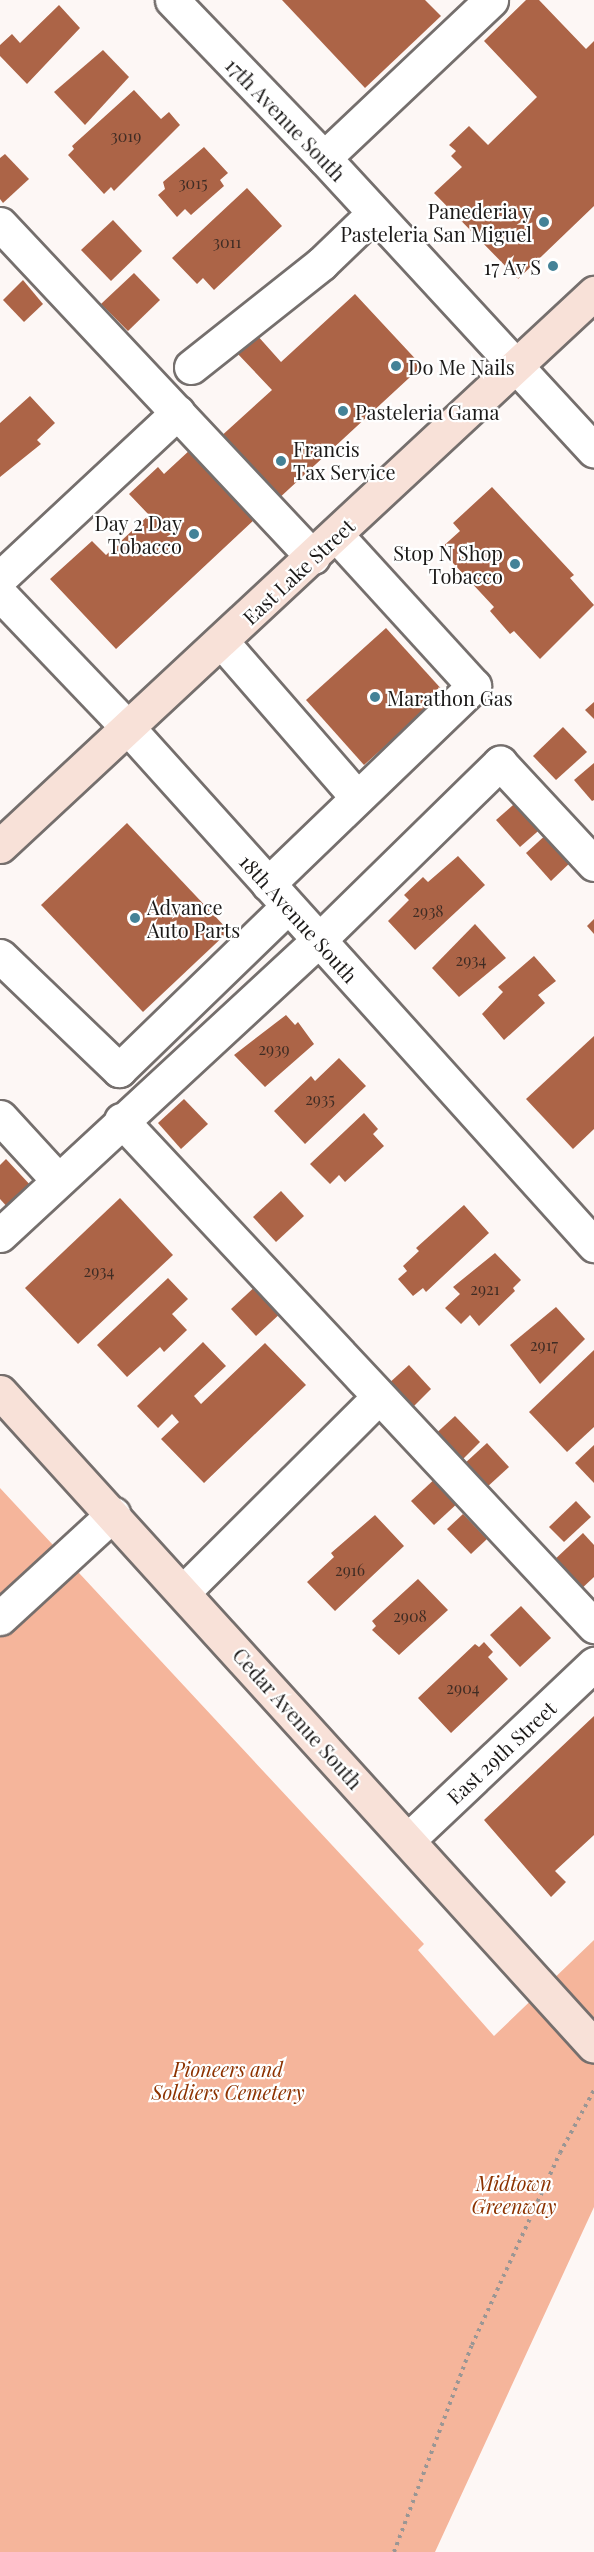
<!DOCTYPE html>
<style>
body{margin:0}
#map{position:relative;width:594px;height:2552px;overflow:hidden;background:#fdf7f5;font-family:"Playfair Display",serif}
div>[style]{position:absolute}
[style*='--x']{left:calc(var(--x)*1px);top:calc(var(--y)*1px);width:calc(var(--w)*1px);rotate:calc(var(--a)*1deg)}
.green>*{inset:0;background:#f5b59b}
.building>*{inset:0;background:#ac6447}
.path>*{height:4px;margin-top:-2px;transform-origin:0;background:repeating-linear-gradient(90deg,#9a9694 0 3px,transparent 0 7.5px)}
.roads{filter:drop-shadow(2px 0 #756f6d) drop-shadow(-2px 0 #756f6d) drop-shadow(0 2px #756f6d) drop-shadow(0 -2px #756f6d)}
.minor>*{height:33px;margin:-16.5px;padding:0 16.5px;transform-origin:16.5px;border-radius:16.5px;background:#fff}
.major>*{height:33px;margin:-16.5px;padding:0 16.5px;transform-origin:16.5px;border-radius:16.5px;background:#f8e1d8}
.dots>*{width:16px;height:16px;translate:-50% -50%;box-sizing:border-box;border:3px solid #fff;border-radius:50%}
span{translate:-50% -50%;white-space:nowrap;text-align:center;line-height:1.15;-webkit-text-stroke:4.5px #fff;paint-order:stroke}
.number-label{font-size:16px;color:#3f2c24}
.number-label span{-webkit-text-stroke-width:0}
.street-label{font-size:20px;color:#1b1918}
.poi-label{font-size:20px;color:#1b1918}
.right{translate:-100% -50%;text-align:right}
.left{translate:0 -50%;text-align:left}
.park-label{font-size:20px;color:#8c3200;font-style:italic}
</style>
<div id="map">
<div class="green">
<i style="clip-path:polygon(0 1488px,424px 1944px,418px 1950px,494px 2036px,594px 1940px,594px 2207px,435px 2552px,0 2552px)"></i>
</div>
<div class="building">
<i style="clip-path:polygon(282px 0,425px 0,441px 16px,365px 88px)"></i>
<i style="clip-path:polygon(526px 0,539px 0,586px 49px,594px 41px,594px 206px,518px 279px,434px 193px,462px 167px,451px 156px,456px 151px,449px 145px,469px 126px,488px 145px,537px 97px,484px 41px)"></i>
<i style="clip-path:polygon(59px 5px,80px 28px,27px 84px,0 56px,0 45px,12px 34px,20px 43px)"></i>
<i style="clip-path:polygon(103px 50px,129px 77px,85px 125px,54px 92px)"></i>
<i style="clip-path:polygon(134px 90px,161px 119px,169px 112px,180px 125px,114px 191px,111px 187px,104px 194px,68px 155px,74px 149px,72px 146px)"></i>
<i style="clip-path:polygon(204px 147px,228px 173px,220px 180px,224px 186px,191px 215px,185px 209px,177px 217px,158px 195px,165px 189px,163px 182px)"></i>
<i style="clip-path:polygon(5px 154px,29px 179px,3px 203px,0 199px,0 158px)"></i>
<i style="clip-path:polygon(247px 188px,282px 226px,214px 290px,203px 278px,197px 284px,172px 258px)"></i>
<i style="clip-path:polygon(113px 220px,142px 251px,111px 281px,81px 250px)"></i>
<i style="clip-path:polygon(134px 273px,160px 300px,128px 331px,101px 304px)"></i>
<i style="clip-path:polygon(23px 280px,43px 304px,24px 322px,3px 300px)"></i>
<i style="clip-path:polygon(355px 294px,422px 366px,276px 501px,218px 439px,272px 390px,236px 352px,256px 334px,281px 362px)"></i>
<i style="clip-path:polygon(30px 396px,55px 423px,37px 440px,41px 444px,0 477px,0 423px)"></i>
<i style="clip-path:polygon(191px 449px,255px 519px,116px 649px,50px 579px,92px 541px,106px 555px,149px 515px,129px 494px,158px 467px,164px 474px)"></i>
<i style="clip-path:polygon(492px 487px,574px 575px,570px 578px,594px 605px,540px 659px,514px 631px,510px 634px,490px 611px,494px 607px,440px 549px,460px 531px,453px 523px)"></i>
<i style="clip-path:polygon(386px 628px,445px 693px,364px 765px,306px 700px)"></i>
<i style="clip-path:polygon(594px 702px,594px 719px,585px 710px)"></i>
<i style="clip-path:polygon(563px 727px,587px 752px,556px 780px,533px 756px)"></i>
<i style="clip-path:polygon(594px 763px,594px 800px,592px 801px,574px 780px)"></i>
<i style="clip-path:polygon(521px 798px,545px 825px,520px 847px,496px 820px)"></i>
<i style="clip-path:polygon(127px 823px,229px 931px,143px 1012px,41px 905px)"></i>
<i style="clip-path:polygon(549px 832px,574px 859px,551px 881px,526px 853px)"></i>
<i style="clip-path:polygon(458px 856px,485px 885px,415px 950px,388px 921px,409px 900px,404px 895px,423px 877px,428px 882px)"></i>
<i style="clip-path:polygon(594px 919px,594px 934px,587px 926px)"></i>
<i style="clip-path:polygon(475px 924px,506px 958px,459px 997px,432px 968px)"></i>
<i style="clip-path:polygon(534px 956px,556px 981px,538px 995px,545px 1003px,504px 1040px,482px 1014px,503px 992px,498px 987px)"></i>
<i style="clip-path:polygon(286px 1015px,295px 1025px,298px 1022px,314px 1044px,265px 1087px,234px 1055px)"></i>
<i style="clip-path:polygon(594px 1036px,594px 1129px,573px 1149px,526px 1099px)"></i>
<i style="clip-path:polygon(339px 1058px,366px 1086px,305px 1144px,274px 1111px,311px 1076px,315px 1081px)"></i>
<i style="clip-path:polygon(184px 1099px,208px 1124px,181px 1149px,158px 1123px)"></i>
<i style="clip-path:polygon(364px 1113px,378px 1129px,373px 1134px,384px 1146px,345px 1182px,339px 1175px,330px 1184px,310px 1164px)"></i>
<i style="clip-path:polygon(6px 1159px,33px 1188px,10px 1210px,0 1199px,0 1165px)"></i>
<i style="clip-path:polygon(281px 1191px,304px 1216px,276px 1242px,253px 1217px)"></i>
<i style="clip-path:polygon(120px 1198px,173px 1255px,78px 1344px,25px 1288px)"></i>
<i style="clip-path:polygon(464px 1205px,489px 1233px,426px 1292px,423px 1288px,413px 1296px,398px 1279px,407px 1271px,403px 1266px,419px 1251px,416px 1248px)"></i>
<i style="clip-path:polygon(495px 1253px,521px 1280px,513px 1288px,515px 1291px,479px 1326px,470px 1315px,461px 1324px,445px 1308px,460px 1294px,453px 1287px)"></i>
<i style="clip-path:polygon(168px 1278px,188px 1299px,172px 1314px,187px 1330px,164px 1352px,160px 1347px,127px 1377px,97px 1345px)"></i>
<i style="clip-path:polygon(258px 1284px,283px 1311px,256px 1336px,231px 1309px)"></i>
<i style="clip-path:polygon(556px 1307px,585px 1339px,540px 1384px,510px 1345px)"></i>
<i style="clip-path:polygon(203px 1342px,226px 1366px,194px 1396px,201px 1404px,265px 1343px,306px 1385px,204px 1483px,161px 1439px,179px 1422px,172px 1414px,158px 1428px,137px 1406px)"></i>
<i style="clip-path:polygon(594px 1350px,594px 1427px,567px 1452px,529px 1412px)"></i>
<i style="clip-path:polygon(409px 1365px,431px 1389px,410px 1410px,387px 1385px)"></i>
<i style="clip-path:polygon(455px 1416px,480px 1442px,457px 1465px,431px 1438px)"></i>
<i style="clip-path:polygon(487px 1443px,509px 1467px,486px 1488px,464px 1464px)"></i>
<i style="clip-path:polygon(594px 1445px,594px 1483px,575px 1463px)"></i>
<i style="clip-path:polygon(438px 1476px,460px 1501px,434px 1525px,411px 1501px)"></i>
<i style="clip-path:polygon(576px 1501px,591px 1517px,564px 1542px,549px 1527px)"></i>
<i style="clip-path:polygon(463px 1514px,487px 1539px,471px 1554px,447px 1529px)"></i>
<i style="clip-path:polygon(375px 1515px,404px 1546px,335px 1611px,307px 1582px,334px 1557px,331px 1553px)"></i>
<i style="clip-path:polygon(583px 1533px,594px 1545px,594px 1577px,579px 1591px,552px 1562px)"></i>
<i style="clip-path:polygon(418px 1579px,448px 1610px,399px 1655px,372px 1630px,376px 1626px,372px 1621px)"></i>
<i style="clip-path:polygon(521px 1606px,551px 1638px,520px 1667px,490px 1635px)"></i>
<i style="clip-path:polygon(484px 1642px,493px 1652px,488px 1657px,508px 1679px,451px 1733px,418px 1698px,475px 1644px,479px 1647px)"></i>
<i style="clip-path:polygon(594px 1716px,594px 1835px,555px 1871px,566px 1882px,551px 1897px,484px 1820px)"></i>
</div>
<div class="path">
<i style="--x:394;--y:2552;--w:221;--a:-69.4"></i>
<i style="--x:472;--y:2345;--w:211;--a:-65.4"></i>
<i style="--x:560;--y:2153;--w:72;--a:-61.6"></i>
</div>
<div class="roads">
<div class="minor">
<i style="--x:172;--y:0;--w:219;--a:46.1"></i>
<i style="--x:324;--y:158;--w:398;--a:47.3"></i>
<i style="--x:324;--y:158;--w:230;--a:-43.4"></i>
<i style="--x:0;--y:224;--w:457;--a:46.8"></i>
<i style="--x:191;--y:367;--w:167;--a:-38.4"></i>
<i style="--x:322;--y:263;--w:72;--a:-43.9"></i>
<i style="--x:0;--y:578;--w:243;--a:-43"></i>
<i style="--x:0;--y:594;--w:187;--a:46.3"></i>
<i style="--x:129;--y:729;--w:695;--a:47.98"></i>
<i style="--x:222;--y:642;--w:204;--a:49"></i>
<i style="--x:268;--y:884;--w:286;--a:-43.9"></i>
<i style="--x:474;--y:686;--w:205;--a:-132.4"></i>
<i style="--x:0;--y:956;--w:165;--a:43.8"></i>
<i style="--x:119;--y:1070;--w:235;--a:-44.1"></i>
<i style="--x:0;--y:1117;--w:84;--a:47.4"></i>
<i style="--x:121;--y:1120;--w:693;--a:46.93"></i>
<i style="--x:0;--y:1235;--w:433;--a:-42.8"></i>
<i style="--x:318;--y:941;--w:255;--a:-44.4"></i>
<i style="--x:500;--y:763;--w:138;--a:47.1"></i>
<i style="--x:183;--y:1592;--w:275;--a:-44.9"></i>
<i style="--x:0;--y:1618;--w:154;--a:-42.6"></i>
<i style="--x:409;--y:1839;--w:255;--a:-43.4"></i>
</div>
<div class="major">
<i style="--x:0;--y:846;--w:812;--a:-42.95"></i>
<i style="--x:0;--y:1392;--w:883;--a:47.75"></i>
</div>
</div>
<div class="dots">
<i style="left:544px;top:222px;background:#448297"></i>
<i style="left:553px;top:266px;background:#448297"></i>
<i style="left:396px;top:366px;background:#448297"></i>
<i style="left:343px;top:411px;background:#448297"></i>
<i style="left:281px;top:461px;background:#448297"></i>
<i style="left:194px;top:534px;background:#448297"></i>
<i style="left:515px;top:564px;background:#448297"></i>
<i style="left:375px;top:697px;background:#448297"></i>
<i style="left:135px;top:918px;background:#448297"></i>
</div>
<div class="number-label">
<span style="left:126px;top:136px">3019</span>
<span style="left:193px;top:183px">3015</span>
<span style="left:227px;top:242px">3011</span>
<span style="left:428px;top:911px">2938</span>
<span style="left:471px;top:960px">2934</span>
<span style="left:274px;top:1049px">2939</span>
<span style="left:320px;top:1099px">2935</span>
<span style="left:99px;top:1271px">2934</span>
<span style="left:485px;top:1289px">2921</span>
<span style="left:544px;top:1345px">2917</span>
<span style="left:350px;top:1570px">2916</span>
<span style="left:410px;top:1616px">2908</span>
<span style="left:463px;top:1688px">2904</span>
</div>
<div class="street-label">
<span style="left:286px;top:119px;rotate:46deg">17th Avenue South</span>
<span style="left:298px;top:571px;rotate:-43deg">East Lake Street</span>
<span style="left:299px;top:918px;rotate:48deg">18th Avenue South</span>
<span style="left:298px;top:1718px;rotate:48deg">Cedar Avenue South</span>
<span style="left:501px;top:1752px;rotate:-43deg">East 29th Street</span>
</div>
<div class="poi-label">
<span class="right" style="left:532px;top:222px">Panederia y<br>Pasteleria San Miguel</span>
<span class="right" style="left:541px;top:266px">17 Av S</span>
<span class="left" style="left:408px;top:366px">Do Me Nails</span>
<span class="left" style="left:355px;top:411px">Pasteleria Gama</span>
<span class="left" style="left:293px;top:460px">Francis<br>Tax Service</span>
<span class="right" style="left:182px;top:534px">Day 2 Day<br>Tobacco</span>
<span class="right" style="left:503px;top:564px">Stop N Shop<br>Tobacco</span>
<span class="left" style="left:387px;top:697px">Marathon Gas</span>
<span class="left" style="left:147px;top:918px">Advance<br>Auto Parts</span>
</div>
<div class="park-label">
<span style="left:228px;top:2080px">Pioneers and<br>Soldiers Cemetery</span>
<span style="left:514px;top:2194px">Midtown<br>Greenway</span>
</div>
</div>
